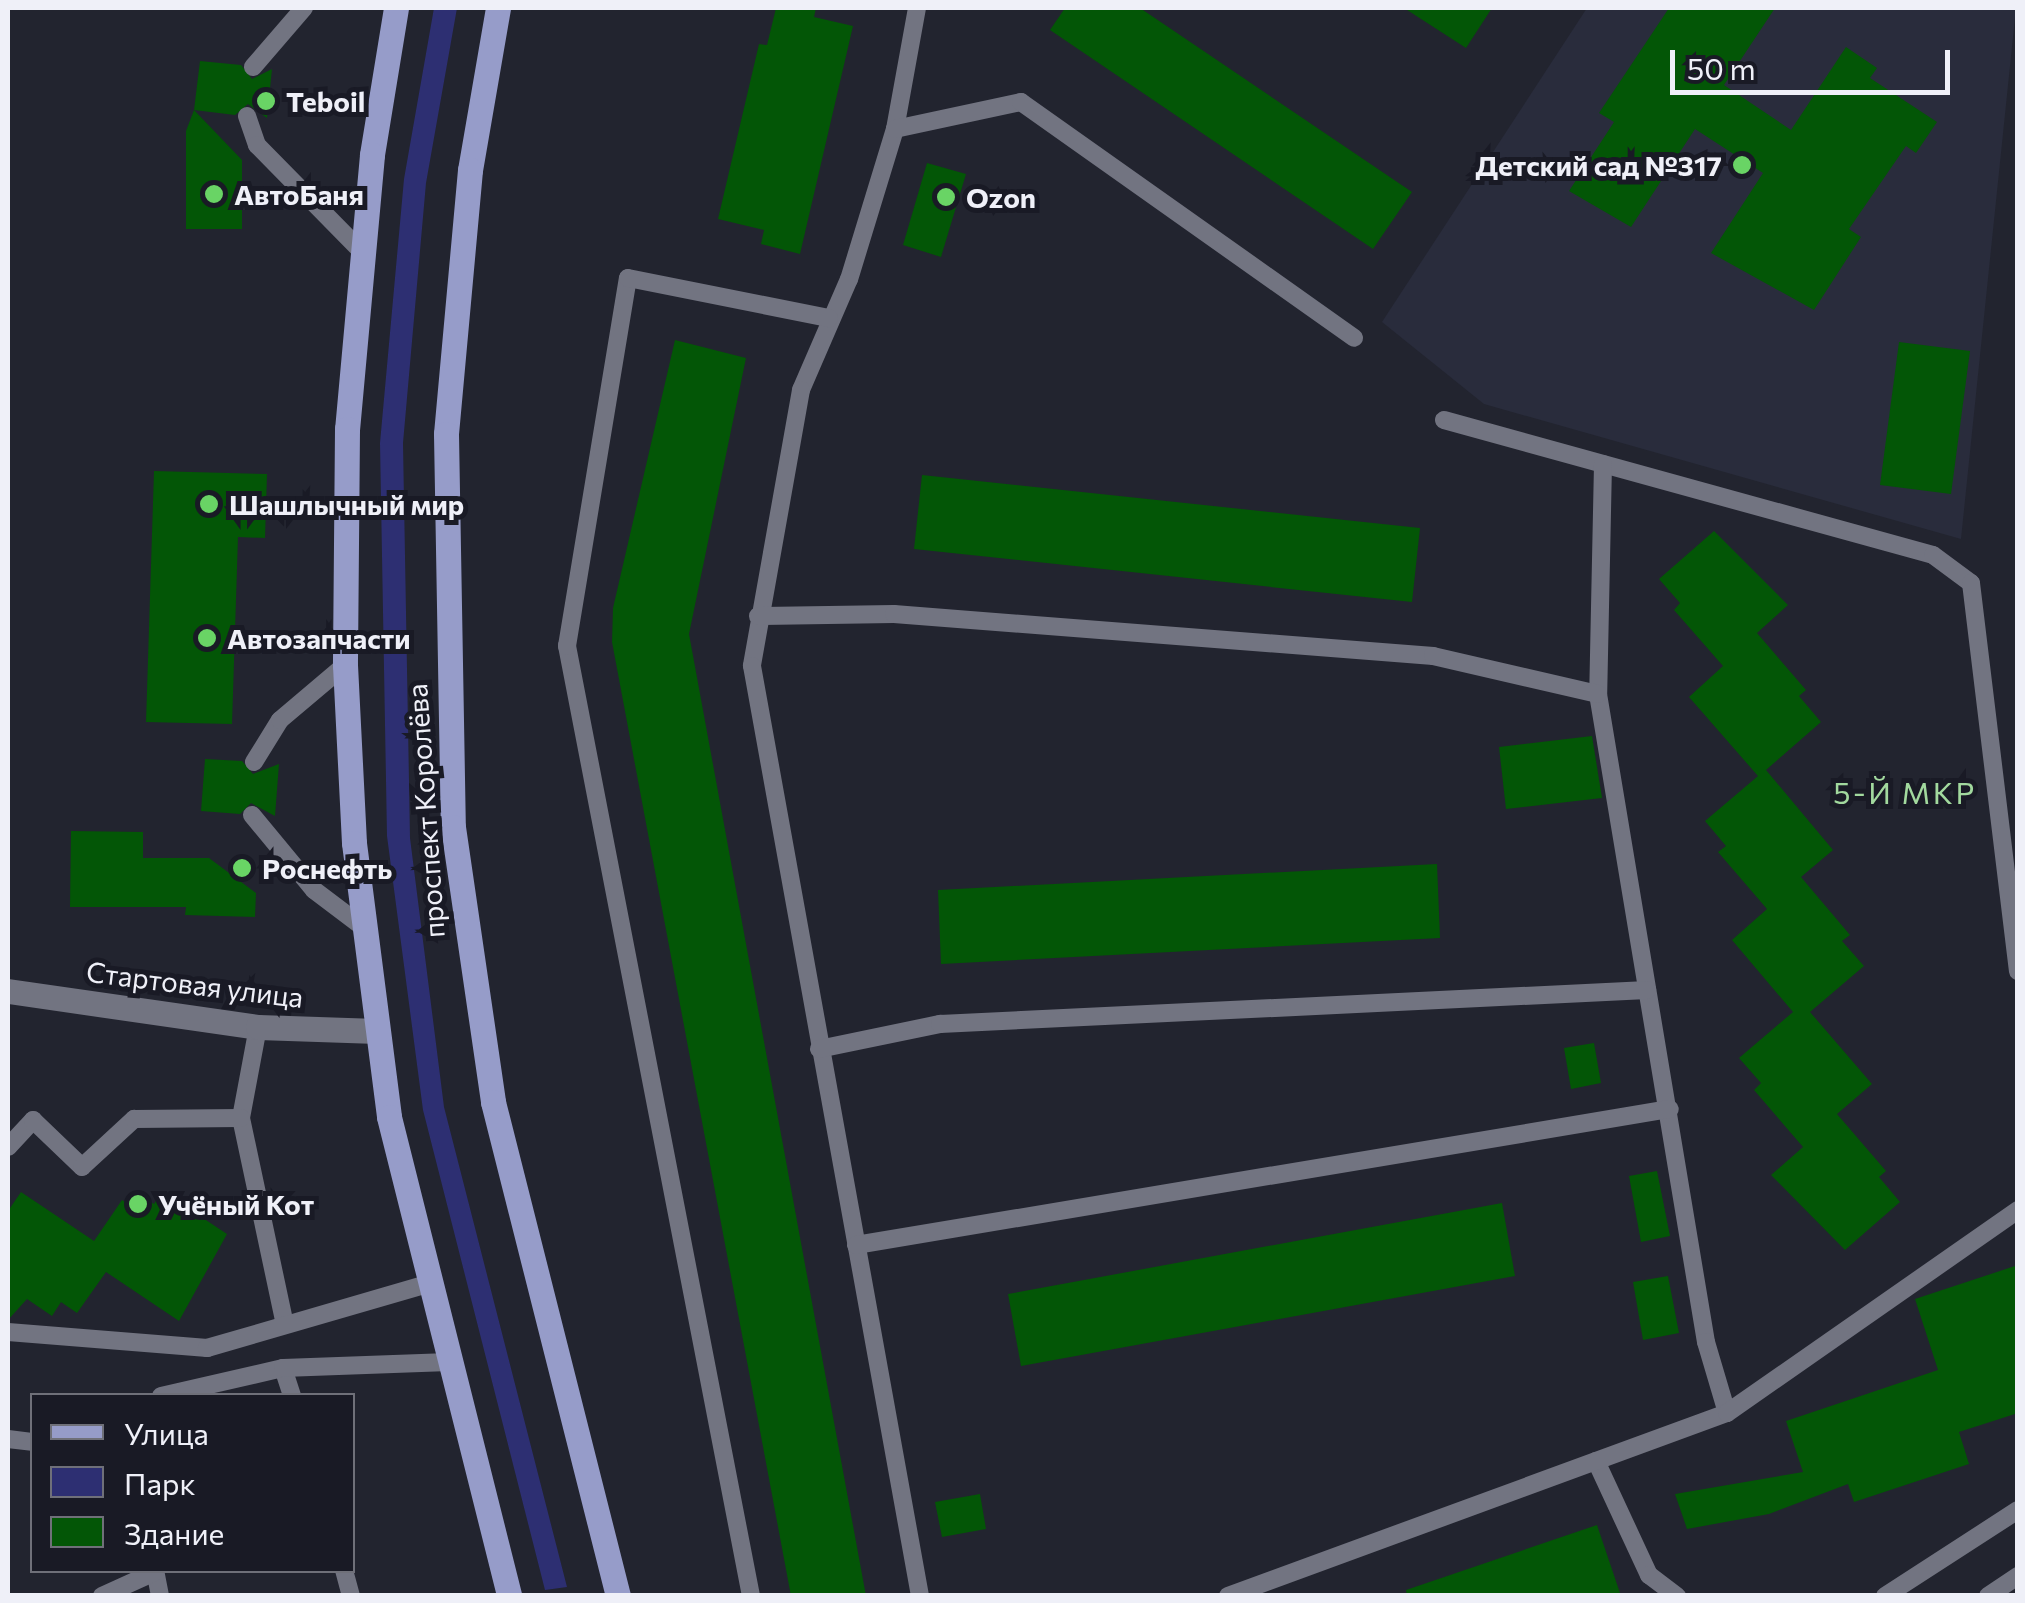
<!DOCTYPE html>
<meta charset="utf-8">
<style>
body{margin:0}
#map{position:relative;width:2025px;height:1603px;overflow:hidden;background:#22242f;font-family:Commissioner,sans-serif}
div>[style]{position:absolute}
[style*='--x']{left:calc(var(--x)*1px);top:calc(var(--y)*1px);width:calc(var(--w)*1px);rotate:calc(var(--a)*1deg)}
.built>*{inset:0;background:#292c3c}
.green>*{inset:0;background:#2d2f72}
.building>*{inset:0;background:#035606}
.service>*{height:18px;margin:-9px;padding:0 9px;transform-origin:9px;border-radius:9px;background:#727481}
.tertiary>*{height:25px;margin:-12.5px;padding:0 12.5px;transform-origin:12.5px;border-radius:12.5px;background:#727481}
.primary>*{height:25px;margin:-12.5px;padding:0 12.5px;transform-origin:12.5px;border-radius:12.5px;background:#969cc9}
.dots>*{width:28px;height:28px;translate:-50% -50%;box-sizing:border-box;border:5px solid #191a25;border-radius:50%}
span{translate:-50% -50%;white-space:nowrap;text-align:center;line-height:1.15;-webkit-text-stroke:10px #191a25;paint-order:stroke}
.poi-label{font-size:28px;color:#eff0f8;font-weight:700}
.left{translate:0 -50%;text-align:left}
.right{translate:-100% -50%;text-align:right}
.street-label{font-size:28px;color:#eff0f8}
.neighbourhood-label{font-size:30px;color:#a2d99e;letter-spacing:2.5px}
.frame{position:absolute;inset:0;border:10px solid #eff0f8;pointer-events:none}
.legend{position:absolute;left:30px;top:1393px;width:325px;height:180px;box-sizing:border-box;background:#191a25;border:2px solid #6f7079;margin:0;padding:12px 18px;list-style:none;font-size:30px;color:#eff0f8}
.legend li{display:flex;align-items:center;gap:20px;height:50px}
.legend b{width:50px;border:2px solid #6f7079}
.scale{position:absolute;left:1670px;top:50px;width:280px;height:45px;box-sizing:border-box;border:5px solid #eff0f8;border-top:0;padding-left:12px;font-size:30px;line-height:35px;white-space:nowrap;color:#eff0f8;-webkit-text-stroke:8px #191a25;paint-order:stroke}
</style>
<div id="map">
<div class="built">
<i style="clip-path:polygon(1587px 8px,2016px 8px,1961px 539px,1484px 404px,1382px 322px)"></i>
</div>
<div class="green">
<i style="clip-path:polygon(434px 8px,457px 8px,426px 183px,403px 443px,410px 838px,444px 1107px,567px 1587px,545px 1590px,423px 1110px,387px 836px,380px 443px,404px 179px)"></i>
</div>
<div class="building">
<i style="clip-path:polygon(776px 8px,816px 8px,814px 17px,853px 26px,800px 254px,761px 244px,764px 230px,718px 219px,759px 44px,767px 45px)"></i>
<i style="clip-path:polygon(1065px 8px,1140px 8px,1412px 192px,1373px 249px,1050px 30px)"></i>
<i style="clip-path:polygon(1404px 8px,1492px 8px,1466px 48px)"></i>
<i style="clip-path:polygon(1669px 8px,1775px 8px,1724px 85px,1791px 130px,1846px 47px,1877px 68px,1870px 78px,1937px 122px,1916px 153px,1906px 146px,1849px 229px,1861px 237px,1814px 310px,1711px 253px,1763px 173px,1695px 129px,1631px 227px,1569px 191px,1614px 122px,1599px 113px)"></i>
<i style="clip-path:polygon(200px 61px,241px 65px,252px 79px,272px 69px,267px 118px,248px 104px,235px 115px,194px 110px)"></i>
<i style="clip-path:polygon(194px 110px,242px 160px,242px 229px,186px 229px,186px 131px)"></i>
<i style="clip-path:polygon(927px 163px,966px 174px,941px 257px,903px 245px)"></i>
<i style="clip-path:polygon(675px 340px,746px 358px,689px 634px,866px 1596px,791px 1596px,612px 642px,613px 608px)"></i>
<i style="clip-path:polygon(1899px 342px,1970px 351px,1951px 494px,1880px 485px)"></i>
<i style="clip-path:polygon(154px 471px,267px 474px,265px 538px,238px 537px,232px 724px,146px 722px)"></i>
<i style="clip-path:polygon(922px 475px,1420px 528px,1412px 602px,914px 549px)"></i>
<i style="clip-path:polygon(1714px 531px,1788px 605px,1757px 633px,1806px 690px,1799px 696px,1821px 722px,1766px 770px,1833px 850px,1801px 877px,1850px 935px,1842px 941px,1864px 966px,1810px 1012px,1872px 1084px,1837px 1114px,1886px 1171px,1879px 1177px,1900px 1202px,1845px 1250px,1771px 1175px,1803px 1147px,1754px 1090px,1761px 1083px,1739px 1058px,1793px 1012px,1732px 940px,1767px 909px,1718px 852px,1726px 846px,1705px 821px,1758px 776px,1689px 697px,1723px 666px,1674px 610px,1680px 603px,1659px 579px)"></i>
<i style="clip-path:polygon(1592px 736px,1602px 798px,1506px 809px,1499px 747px)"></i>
<i style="clip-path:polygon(205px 759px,242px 761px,253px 774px,279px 764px,275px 816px,251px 803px,240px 814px,201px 811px)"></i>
<i style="clip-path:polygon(71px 831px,143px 832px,143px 858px,209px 858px,256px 893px,255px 917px,185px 915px,186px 907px,70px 907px)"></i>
<i style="clip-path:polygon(1437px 864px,1440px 938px,941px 964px,938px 890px)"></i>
<i style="clip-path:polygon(1594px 1043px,1601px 1083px,1571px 1089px,1564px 1048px)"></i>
<i style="clip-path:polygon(1657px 1171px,1670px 1236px,1641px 1242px,1629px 1176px)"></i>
<i style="clip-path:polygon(162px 1191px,227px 1234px,179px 1321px,106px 1272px,77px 1313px,61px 1302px,52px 1316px,27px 1299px,8px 1320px,8px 1211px,21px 1192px,94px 1241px,122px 1200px,130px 1205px,138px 1193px,154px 1204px)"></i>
<i style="clip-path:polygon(1502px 1203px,1515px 1276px,1021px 1366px,1008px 1294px)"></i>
<i style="clip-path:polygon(2018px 1265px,2018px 1413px,1959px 1432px,1969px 1464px,1854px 1502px,1848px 1484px,1769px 1514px,1687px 1529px,1675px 1494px,1803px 1472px,1786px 1421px,1938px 1370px,1915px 1299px)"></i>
<i style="clip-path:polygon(1668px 1276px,1679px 1333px,1643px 1340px,1633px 1282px)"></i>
<i style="clip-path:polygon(980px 1494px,986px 1529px,942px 1537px,935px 1502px)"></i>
<i style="clip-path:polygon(1597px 1525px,1621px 1596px,1407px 1596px,1406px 1590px)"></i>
</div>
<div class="service">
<i style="--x:917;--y:8;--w:123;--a:100.3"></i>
<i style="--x:895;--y:129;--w:157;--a:107"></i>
<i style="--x:849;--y:279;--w:121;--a:113.4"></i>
<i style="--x:801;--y:390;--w:280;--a:100.1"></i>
<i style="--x:752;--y:666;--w:945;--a:79.76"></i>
<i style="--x:253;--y:67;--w:78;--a:-49.2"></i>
<i style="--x:247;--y:116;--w:31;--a:71"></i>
<i style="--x:257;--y:145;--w:148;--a:45.5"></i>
<i style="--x:895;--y:129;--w:129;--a:-12.1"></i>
<i style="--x:1021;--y:102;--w:408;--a:35.3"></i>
<i style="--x:1444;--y:420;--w:507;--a:15.43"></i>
<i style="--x:1933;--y:555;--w:47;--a:36.4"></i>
<i style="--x:1971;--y:583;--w:391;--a:83.1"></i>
<i style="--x:1603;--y:464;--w:230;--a:91.2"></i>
<i style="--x:1598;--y:694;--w:657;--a:80.54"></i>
<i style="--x:1706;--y:1342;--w:74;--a:73.5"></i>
<i style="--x:758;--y:616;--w:136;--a:-0.8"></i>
<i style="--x:894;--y:614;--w:541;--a:4.46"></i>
<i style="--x:1433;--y:656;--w:169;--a:13"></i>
<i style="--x:254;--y:762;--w:49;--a:-58.2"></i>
<i style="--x:280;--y:720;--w:85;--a:-40.2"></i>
<i style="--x:252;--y:815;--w:97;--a:50.4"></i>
<i style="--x:314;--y:890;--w:61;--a:37.1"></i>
<i style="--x:258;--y:1027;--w:93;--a:100.6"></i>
<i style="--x:241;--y:1118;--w:208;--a:78"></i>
<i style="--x:819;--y:1049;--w:124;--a:-11.7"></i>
<i style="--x:940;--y:1024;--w:708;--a:-2.75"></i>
<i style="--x:8;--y:1147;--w:37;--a:-47"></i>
<i style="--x:33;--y:1120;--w:68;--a:43.8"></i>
<i style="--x:82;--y:1167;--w:71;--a:-42.7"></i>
<i style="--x:134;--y:1119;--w:107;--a:-0.5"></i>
<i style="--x:856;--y:1245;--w:825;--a:-9.49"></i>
<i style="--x:8;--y:1332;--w:200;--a:4.6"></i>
<i style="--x:207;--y:1348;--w:233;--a:-16.2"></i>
<i style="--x:283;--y:1368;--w:29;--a:72"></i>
<i style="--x:161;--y:1396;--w:125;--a:-12.9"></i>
<i style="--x:283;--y:1368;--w:166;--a:-2.1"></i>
<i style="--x:8;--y:1439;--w:24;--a:7"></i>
<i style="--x:1596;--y:1461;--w:126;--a:65.1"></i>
<i style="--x:1649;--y:1575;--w:35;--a:37"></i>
<i style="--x:155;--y:1570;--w:26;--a:79"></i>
<i style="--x:344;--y:1570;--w:27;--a:75"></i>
<i style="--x:102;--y:1596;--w:58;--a:-24.4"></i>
<i style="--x:751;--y:1596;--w:968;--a:-100.96"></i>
<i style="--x:567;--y:646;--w:373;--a:-80.6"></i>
<i style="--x:628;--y:278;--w:205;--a:11.3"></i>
<i style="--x:1228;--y:1596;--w:531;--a:-20.14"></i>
<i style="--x:1727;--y:1413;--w:355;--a:-34.9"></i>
<i style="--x:1885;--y:1596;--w:158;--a:-32.9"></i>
<i style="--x:1988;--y:1596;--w:36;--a:-34"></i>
</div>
<div class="tertiary">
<i style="--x:8;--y:991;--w:253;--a:8.2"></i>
<i style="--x:258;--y:1027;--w:119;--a:1.9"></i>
</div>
<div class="primary">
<i style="--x:396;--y:8;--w:149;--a:99.3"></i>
<i style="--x:372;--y:155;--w:275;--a:95.2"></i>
<i style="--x:347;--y:429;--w:236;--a:90.5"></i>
<i style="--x:345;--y:665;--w:178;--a:87.1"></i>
<i style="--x:354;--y:843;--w:276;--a:82.7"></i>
<i style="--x:389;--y:1117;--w:494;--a:75.9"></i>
<i style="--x:498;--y:8;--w:164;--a:99.8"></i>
<i style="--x:470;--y:170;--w:265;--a:95.2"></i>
<i style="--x:446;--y:434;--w:393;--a:89"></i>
<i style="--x:453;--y:827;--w:278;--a:81.7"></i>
<i style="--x:493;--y:1102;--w:510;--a:75.8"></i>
</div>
<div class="dots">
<i style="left:266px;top:101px;background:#69d465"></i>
<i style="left:1742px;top:165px;background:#69d465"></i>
<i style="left:214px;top:194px;background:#69d465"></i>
<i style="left:946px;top:197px;background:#69d465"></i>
<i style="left:209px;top:504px;background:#69d465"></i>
<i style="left:207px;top:638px;background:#69d465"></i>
<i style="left:242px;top:868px;background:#69d465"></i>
<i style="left:138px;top:1204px;background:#69d465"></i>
</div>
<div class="poi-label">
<span class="left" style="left:286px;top:101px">Teboil</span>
<span class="right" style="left:1722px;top:165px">Детский сад №317</span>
<span class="left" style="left:234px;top:194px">АвтоБаня</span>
<span class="left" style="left:966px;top:197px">Ozon</span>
<span class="left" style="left:229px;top:504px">Шашлычный мир</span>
<span class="left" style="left:227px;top:638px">Автозапчасти</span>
<span class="left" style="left:262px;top:868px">Роснефть</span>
<span class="left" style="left:158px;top:1204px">Учёный Кот</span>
</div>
<div class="street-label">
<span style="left:425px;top:811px;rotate:-94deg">проспект Королёва</span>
<span style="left:195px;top:984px;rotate:7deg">Стартовая улица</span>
</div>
<div class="neighbourhood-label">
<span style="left:1905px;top:792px">5-Й МКР</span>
</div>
<div class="frame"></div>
<ul class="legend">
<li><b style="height:12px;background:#969cc9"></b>Улица</li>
<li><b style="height:28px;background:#2d2f72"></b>Парк</li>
<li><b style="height:28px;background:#035606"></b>Здание</li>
</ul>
<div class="scale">50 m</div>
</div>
